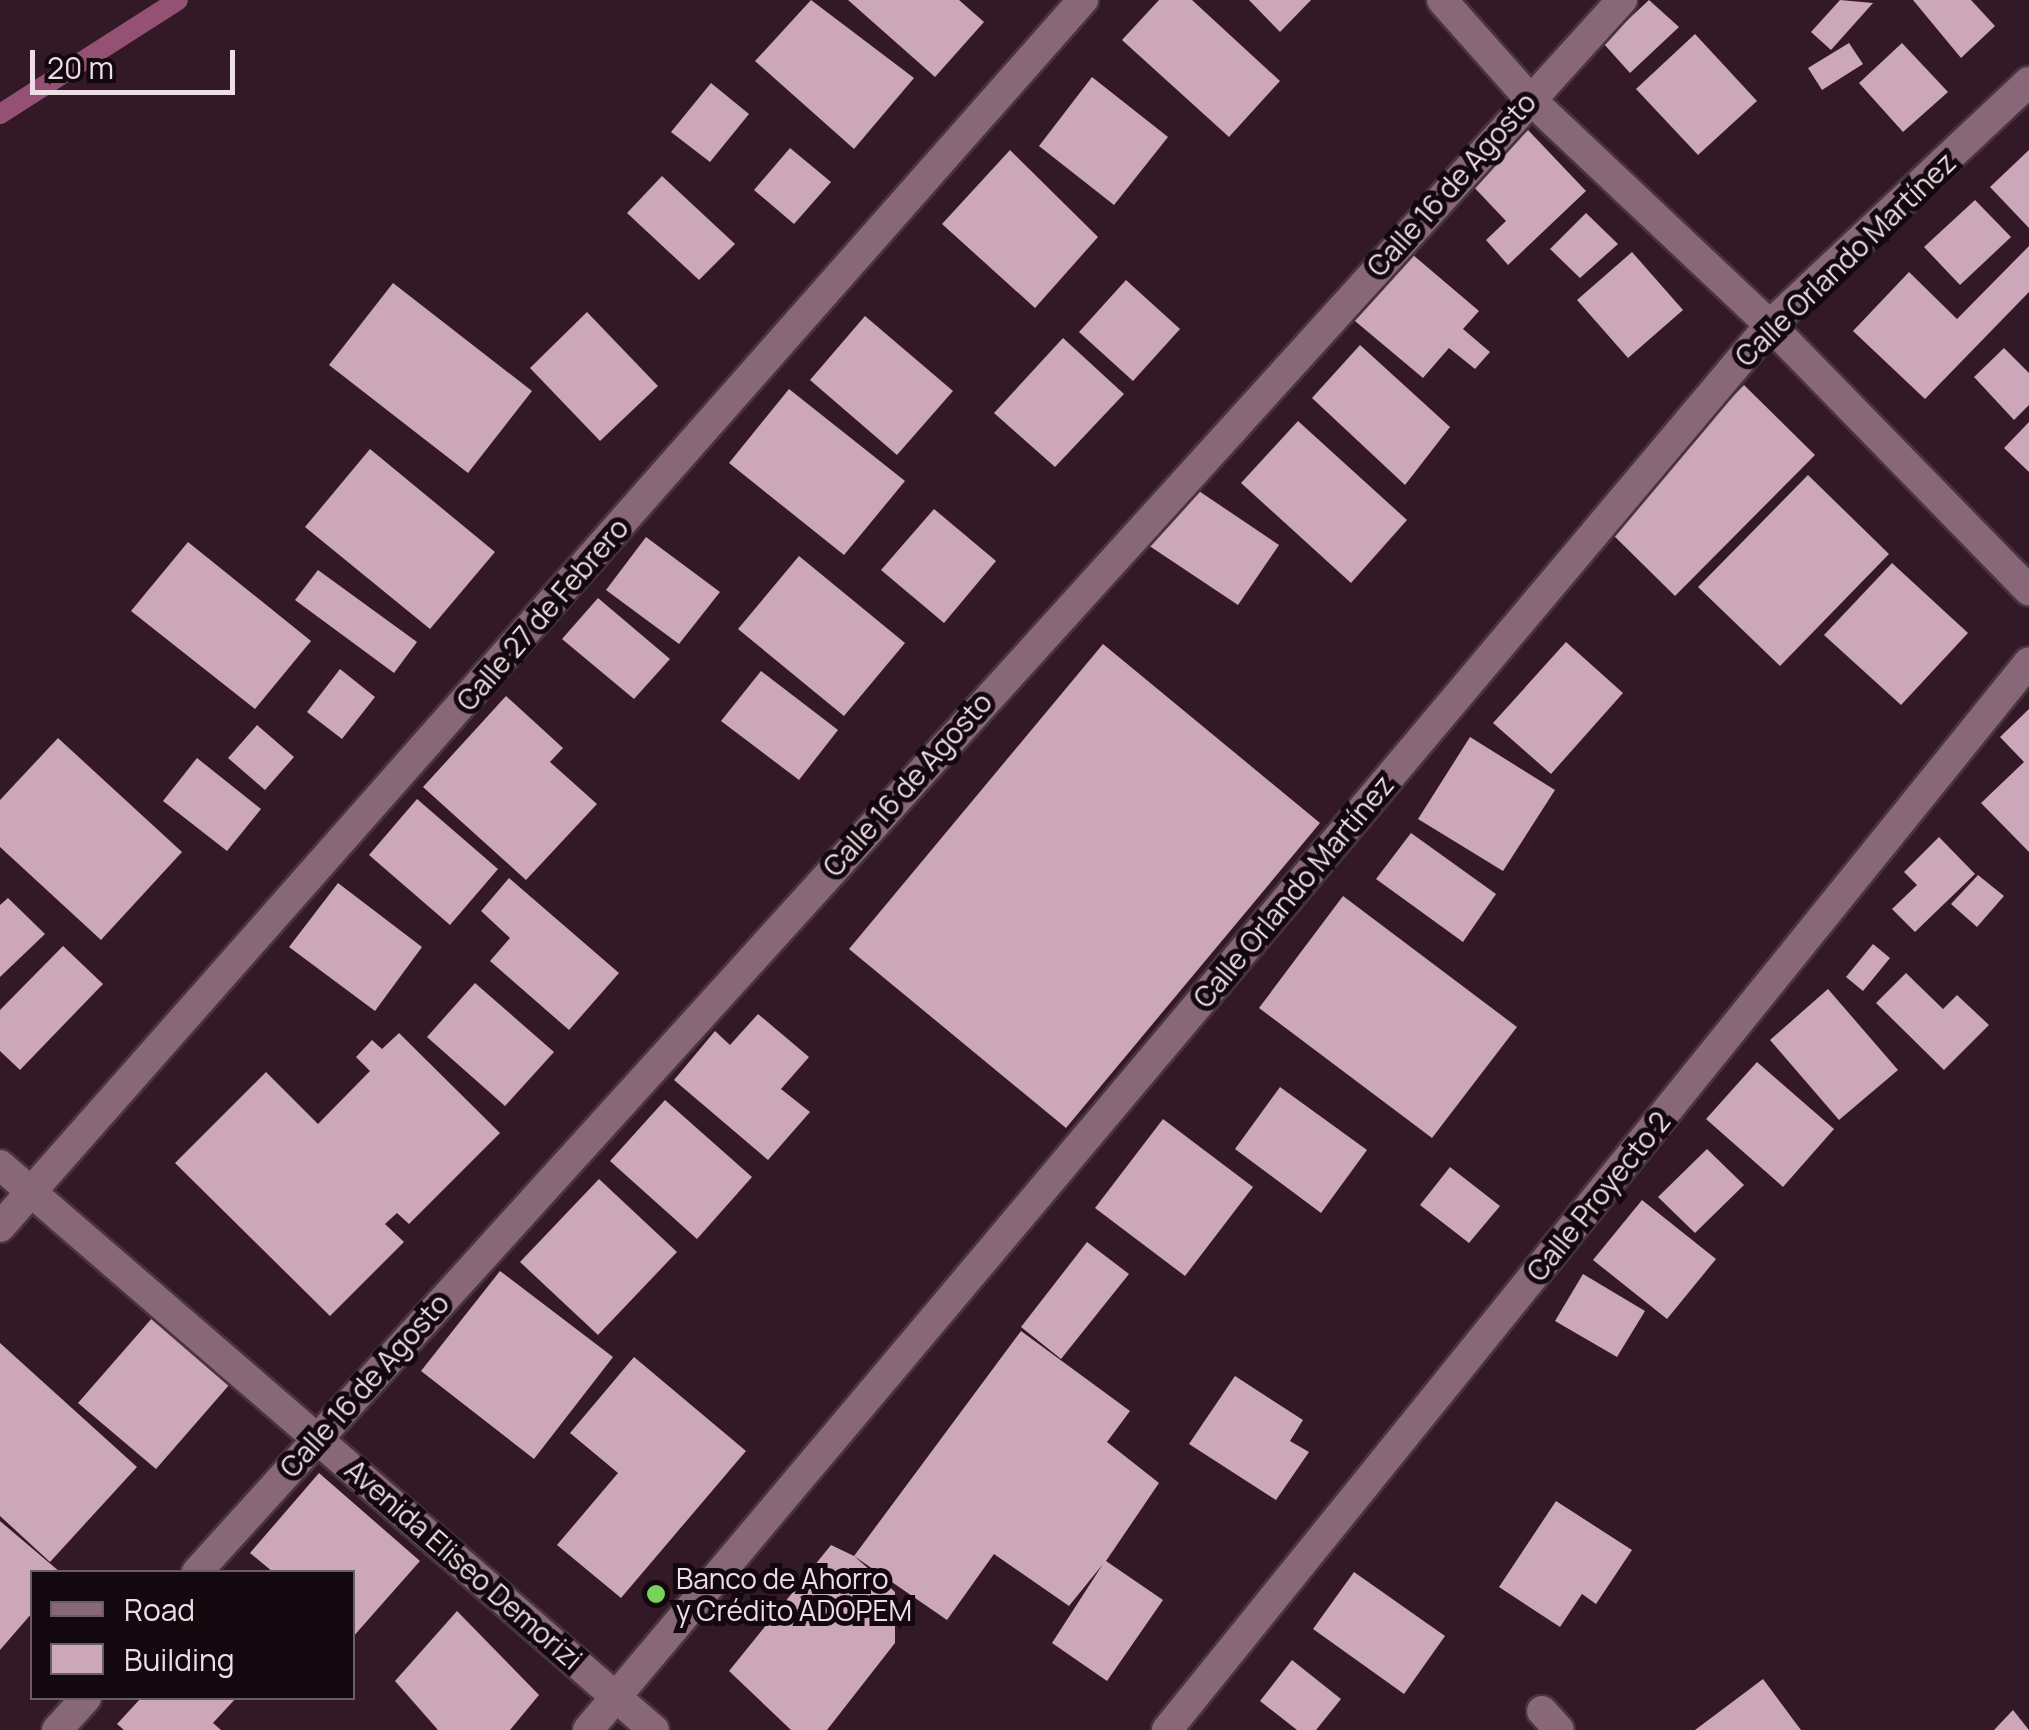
<!DOCTYPE html>
<meta charset="utf-8">
<style>
body{margin:0}
#map{position:relative;width:2029px;height:1730px;overflow:hidden;background:#331926;font-family:Manrope,sans-serif}
div>[style]{position:absolute}
[style*='--x']{left:calc(var(--x)*1px);top:calc(var(--y)*1px);width:calc(var(--w)*1px);rotate:calc(var(--a)*1deg)}
.stream>*{height:20px;margin:-10px;padding:0 10px;transform-origin:10px;border-radius:10px;background:#955173}
.building>*{inset:0;background:#cba7b7}
.roads{filter:drop-shadow(2px 0 #49343e) drop-shadow(-2px 0 #49343e) drop-shadow(0 2px #49343e) drop-shadow(0 -2px #49343e)}
.street>*{height:30px;margin:-15px;padding:0 15px;transform-origin:15px;border-radius:15px;background:#886877}
.dots>*{width:28px;height:28px;translate:-50% -50%;box-sizing:border-box;border:5px solid #13080e;border-radius:50%}
span{translate:-50% -50%;white-space:nowrap;text-align:center;line-height:1.15;-webkit-text-stroke:10px #13080e;paint-order:stroke}
.street-label{font-size:28px;color:#efdde5}
.poi-label{font-size:28px;color:#efdde5}
.left{translate:0 -50%;text-align:left}
.legend{position:absolute;left:30px;top:1570px;width:325px;height:130px;box-sizing:border-box;background:#13080e;border:2px solid #6b5d64;margin:0;padding:12px 18px;list-style:none;font-size:30px;color:#efdde5}
.legend li{display:flex;align-items:center;gap:20px;height:50px}
.legend b{width:50px;border:2px solid #6b5d64}
.scale{position:absolute;left:30px;top:50px;width:205px;height:45px;box-sizing:border-box;border:5px solid #efdde5;border-top:0;padding-left:12px;font-size:30px;line-height:35px;white-space:nowrap;color:#efdde5;-webkit-text-stroke:8px #13080e;paint-order:stroke}
</style>
<div id="map">
<div class="stream">
<i style="--x:0;--y:114;--w:211;--a:-32.6"></i>
</div>
<div class="building">
<i style="clip-path:polygon(811px 0,914px 78px,854px 149px,755px 61px)"></i>
<i style="clip-path:polygon(848px 0,959px 0,984px 22px,935px 77px)"></i>
<i style="clip-path:polygon(1159px 0,1192px 0,1280px 81px,1229px 137px,1122px 40px)"></i>
<i style="clip-path:polygon(1249px 0,1311px 0,1280px 32px)"></i>
<i style="clip-path:polygon(1649px 0,1679px 27px,1630px 73px,1603px 43px)"></i>
<i style="clip-path:polygon(1840px 0,1873px 3px,1831px 50px,1811px 32px)"></i>
<i style="clip-path:polygon(1913px 0,1971px 0,1995px 26px,1961px 58px)"></i>
<i style="clip-path:polygon(1695px 34px,1757px 101px,1698px 155px,1636px 89px)"></i>
<i style="clip-path:polygon(1849px 43px,1863px 64px,1822px 90px,1808px 68px)"></i>
<i style="clip-path:polygon(1902px 43px,1948px 92px,1903px 132px,1859px 83px)"></i>
<i style="clip-path:polygon(1092px 77px,1168px 137px,1114px 205px,1039px 146px)"></i>
<i style="clip-path:polygon(711px 83px,749px 114px,710px 162px,671px 132px)"></i>
<i style="clip-path:polygon(1528px 130px,1586px 191px,1508px 265px,1486px 240px,1506px 221px,1470px 183px)"></i>
<i style="clip-path:polygon(790px 148px,831px 182px,794px 224px,754px 190px)"></i>
<i style="clip-path:polygon(1010px 150px,1098px 237px,1035px 308px,942px 224px)"></i>
<i style="clip-path:polygon(2029px 150px,2029px 228px,1990px 187px)"></i>
<i style="clip-path:polygon(662px 176px,735px 244px,699px 280px,627px 213px)"></i>
<i style="clip-path:polygon(1975px 200px,2011px 237px,1960px 285px,1924px 247px)"></i>
<i style="clip-path:polygon(1586px 213px,1618px 244px,1580px 278px,1550px 249px)"></i>
<i style="clip-path:polygon(2029px 246px,2029px 292px,1925px 399px,1853px 331px,1909px 272px,1957px 319px)"></i>
<i style="clip-path:polygon(1406px 249px,1479px 311px,1463px 329px,1490px 352px,1475px 369px,1449px 348px,1423px 378px,1349px 316px)"></i>
<i style="clip-path:polygon(1632px 252px,1683px 310px,1628px 358px,1577px 300px)"></i>
<i style="clip-path:polygon(1126px 280px,1180px 329px,1133px 381px,1079px 332px)"></i>
<i style="clip-path:polygon(393px 283px,532px 391px,468px 473px,329px 365px)"></i>
<i style="clip-path:polygon(587px 312px,658px 386px,600px 441px,530px 368px)"></i>
<i style="clip-path:polygon(865px 316px,953px 391px,897px 455px,810px 380px)"></i>
<i style="clip-path:polygon(1063px 338px,1124px 394px,1055px 467px,994px 413px)"></i>
<i style="clip-path:polygon(1360px 345px,1450px 427px,1405px 485px,1312px 398px)"></i>
<i style="clip-path:polygon(2004px 348px,2029px 373px,2029px 405px,2014px 420px,1974px 377px)"></i>
<i style="clip-path:polygon(1744px 385px,1815px 455px,1675px 596px,1605px 527px)"></i>
<i style="clip-path:polygon(789px 389px,905px 481px,844px 555px,729px 463px)"></i>
<i style="clip-path:polygon(1298px 421px,1407px 520px,1351px 583px,1241px 483px)"></i>
<i style="clip-path:polygon(2029px 422px,2029px 472px,2004px 448px)"></i>
<i style="clip-path:polygon(370px 449px,495px 552px,430px 629px,305px 527px)"></i>
<i style="clip-path:polygon(1808px 475px,1889px 554px,1780px 666px,1698px 587px)"></i>
<i style="clip-path:polygon(1190px 485px,1279px 545px,1238px 605px,1148px 545px)"></i>
<i style="clip-path:polygon(934px 509px,996px 561px,944px 623px,881px 570px)"></i>
<i style="clip-path:polygon(646px 537px,720px 592px,679px 644px,606px 590px)"></i>
<i style="clip-path:polygon(188px 542px,311px 641px,255px 709px,131px 611px)"></i>
<i style="clip-path:polygon(799px 556px,905px 643px,844px 716px,738px 629px)"></i>
<i style="clip-path:polygon(1892px 563px,1968px 633px,1901px 705px,1824px 635px)"></i>
<i style="clip-path:polygon(318px 570px,417px 642px,394px 673px,295px 600px)"></i>
<i style="clip-path:polygon(598px 598px,670px 659px,634px 699px,562px 639px)"></i>
<i style="clip-path:polygon(1566px 642px,1623px 693px,1551px 774px,1493px 723px)"></i>
<i style="clip-path:polygon(1103px 644px,1320px 823px,1066px 1128px,849px 949px)"></i>
<i style="clip-path:polygon(340px 669px,375px 697px,342px 739px,307px 712px)"></i>
<i style="clip-path:polygon(761px 671px,838px 730px,799px 780px,721px 721px)"></i>
<i style="clip-path:polygon(506px 696px,563px 748px,550px 762px,597px 804px,526px 880px,423px 787px)"></i>
<i style="clip-path:polygon(2029px 709px,2029px 852px,1981px 803px,2024px 762px,2000px 737px)"></i>
<i style="clip-path:polygon(257px 725px,294px 757px,265px 790px,228px 758px)"></i>
<i style="clip-path:polygon(1470px 737px,1555px 790px,1503px 871px,1418px 819px)"></i>
<i style="clip-path:polygon(58px 738px,182px 852px,101px 940px,0 847px,0 800px)"></i>
<i style="clip-path:polygon(197px 758px,261px 809px,227px 851px,163px 801px)"></i>
<i style="clip-path:polygon(417px 799px,498px 869px,450px 925px,369px 855px)"></i>
<i style="clip-path:polygon(1411px 833px,1496px 894px,1463px 942px,1376px 879px)"></i>
<i style="clip-path:polygon(1939px 837px,1975px 874px,1915px 932px,1892px 909px,1917px 885px,1904px 872px)"></i>
<i style="clip-path:polygon(1978px 875px,2004px 896px,1977px 927px,1951px 904px)"></i>
<i style="clip-path:polygon(509px 878px,619px 973px,569px 1030px,490px 961px,510px 938px,481px 911px)"></i>
<i style="clip-path:polygon(338px 883px,422px 947px,375px 1011px,289px 947px)"></i>
<i style="clip-path:polygon(1343px 896px,1517px 1027px,1432px 1138px,1259px 1008px)"></i>
<i style="clip-path:polygon(8px 898px,45px 934px,0 977px,0 905px)"></i>
<i style="clip-path:polygon(1873px 944px,1890px 958px,1863px 991px,1846px 977px)"></i>
<i style="clip-path:polygon(63px 946px,103px 984px,20px 1070px,0 1051px,0 1010px)"></i>
<i style="clip-path:polygon(1906px 973px,1943px 1009px,1957px 995px,1989px 1025px,1944px 1070px,1876px 1003px)"></i>
<i style="clip-path:polygon(475px 983px,554px 1052px,505px 1106px,427px 1037px)"></i>
<i style="clip-path:polygon(1828px 989px,1898px 1070px,1839px 1120px,1770px 1040px)"></i>
<i style="clip-path:polygon(758px 1014px,809px 1057px,781px 1089px,810px 1112px,768px 1160px,674px 1080px,715px 1031px,730px 1045px)"></i>
<i style="clip-path:polygon(399px 1033px,500px 1133px,409px 1224px,397px 1213px,385px 1224px,404px 1242px,330px 1316px,175px 1163px,266px 1072px,318px 1124px,370px 1071px,356px 1057px,372px 1040px,382px 1049px)"></i>
<i style="clip-path:polygon(1757px 1062px,1834px 1129px,1783px 1187px,1706px 1119px)"></i>
<i style="clip-path:polygon(1280px 1087px,1367px 1150px,1321px 1213px,1235px 1149px)"></i>
<i style="clip-path:polygon(665px 1100px,752px 1177px,697px 1239px,610px 1161px)"></i>
<i style="clip-path:polygon(1163px 1119px,1253px 1187px,1185px 1276px,1095px 1208px)"></i>
<i style="clip-path:polygon(1707px 1149px,1744px 1185px,1695px 1233px,1658px 1197px)"></i>
<i style="clip-path:polygon(1450px 1167px,1500px 1206px,1469px 1243px,1420px 1205px)"></i>
<i style="clip-path:polygon(599px 1179px,677px 1252px,598px 1335px,520px 1262px)"></i>
<i style="clip-path:polygon(1642px 1200px,1716px 1259px,1667px 1319px,1593px 1260px)"></i>
<i style="clip-path:polygon(1087px 1242px,1129px 1274px,1061px 1359px,1021px 1327px)"></i>
<i style="clip-path:polygon(500px 1271px,613px 1357px,534px 1459px,421px 1371px)"></i>
<i style="clip-path:polygon(1583px 1274px,1645px 1311px,1617px 1357px,1555px 1321px)"></i>
<i style="clip-path:polygon(153px 1317px,230px 1384px,156px 1469px,78px 1403px)"></i>
<i style="clip-path:polygon(1021px 1331px,1130px 1411px,1107px 1442px,1159px 1483px,1106px 1561px,1163px 1600px,1107px 1681px,1052px 1643px,1103px 1564px,1069px 1606px,994px 1554px,947px 1620px,854px 1556px,895px 1592px,895px 1643px,827px 1730px,791px 1730px,729px 1671px,831px 1545px,854px 1556px)"></i>
<i style="clip-path:polygon(0 1343px,137px 1467px,50px 1562px,0 1516px)"></i>
<i style="clip-path:polygon(634px 1357px,746px 1451px,621px 1598px,557px 1545px,618px 1473px,570px 1433px)"></i>
<i style="clip-path:polygon(1235px 1376px,1303px 1420px,1290px 1441px,1309px 1452px,1276px 1500px,1189px 1444px)"></i>
<i style="clip-path:polygon(319px 1473px,420px 1561px,352px 1638px,352px 1572px,273px 1572px,250px 1553px)"></i>
<i style="clip-path:polygon(1556px 1501px,1632px 1550px,1596px 1604px,1582px 1594px,1560px 1627px,1499px 1587px)"></i>
<i style="clip-path:polygon(0 1521px,60px 1572px,32px 1572px,32px 1613px,0 1650px)"></i>
<i style="clip-path:polygon(1354px 1572px,1445px 1636px,1404px 1694px,1313px 1629px)"></i>
<i style="clip-path:polygon(457px 1611px,539px 1695px,510px 1730px,438px 1730px,395px 1681px)"></i>
<i style="clip-path:polygon(1292px 1660px,1341px 1699px,1316px 1730px,1297px 1730px,1260px 1701px)"></i>
<i style="clip-path:polygon(1763px 1679px,1801px 1730px,1695px 1730px)"></i>
<i style="clip-path:polygon(141px 1698px,236px 1698px,213px 1723px,221px 1730px,124px 1730px,117px 1724px)"></i>
<i style="clip-path:polygon(2013px 1710px,2029px 1730px,1994px 1730px)"></i>
</div>
<div class="roads">
<div class="street">
<i style="--x:1442;--y:0;--w:131;--a:48.4"></i>
<i style="--x:1529;--y:98;--w:331;--a:43.3"></i>
<i style="--x:1770;--y:325;--w:371;--a:45.7"></i>
<i style="--x:0;--y:1165;--w:864;--a:40.82"></i>
<i style="--x:0;--y:1227;--w:1637;--a:-48.57"></i>
<i style="--x:197;--y:1572;--w:2122;--a:-47.81"></i>
<i style="--x:1542;--y:1711;--w:25;--a:48"></i>
<i style="--x:57;--y:1730;--w:43;--a:-47.8"></i>
<i style="--x:588;--y:1730;--w:1836;--a:-49.93"></i>
<i style="--x:1770;--y:325;--w:355;--a:-43.2"></i>
<i style="--x:1167;--y:1730;--w:1372;--a:-51.09"></i>
</div>
</div>
<div class="dots">
<i style="left:656px;top:1594px;background:#75d25b"></i>
</div>
<div class="street-label">
<span style="left:1451px;top:184px;rotate:-48deg">Calle 16 de Agosto</span>
<span style="left:1845px;top:259px;rotate:-44deg">Calle Orlando Martínez</span>
<span style="left:542px;top:614px;rotate:-49deg">Calle 27 de Febrero</span>
<span style="left:907px;top:784px;rotate:-48deg">Calle 16 de Agosto</span>
<span style="left:1293px;top:891px;rotate:-50deg">Calle Orlando Martínez</span>
<span style="left:1598px;top:1196px;rotate:-51deg">Calle Proyecto 2</span>
<span style="left:364px;top:1385px;rotate:-48deg">Calle 16 de Agosto</span>
<span style="left:464px;top:1564px;rotate:41deg">Avenida Eliseo Demorizi</span>
</div>
<div class="poi-label">
<span class="left" style="left:676px;top:1594px">Banco de Ahorro<br>y Crédito ADOPEM</span>
</div>
<ul class="legend">
<li><b style="height:12px;background:#886877"></b>Road</li>
<li><b style="height:28px;background:#cba7b7"></b>Building</li>
</ul>
<div class="scale">20 m</div>
</div>
